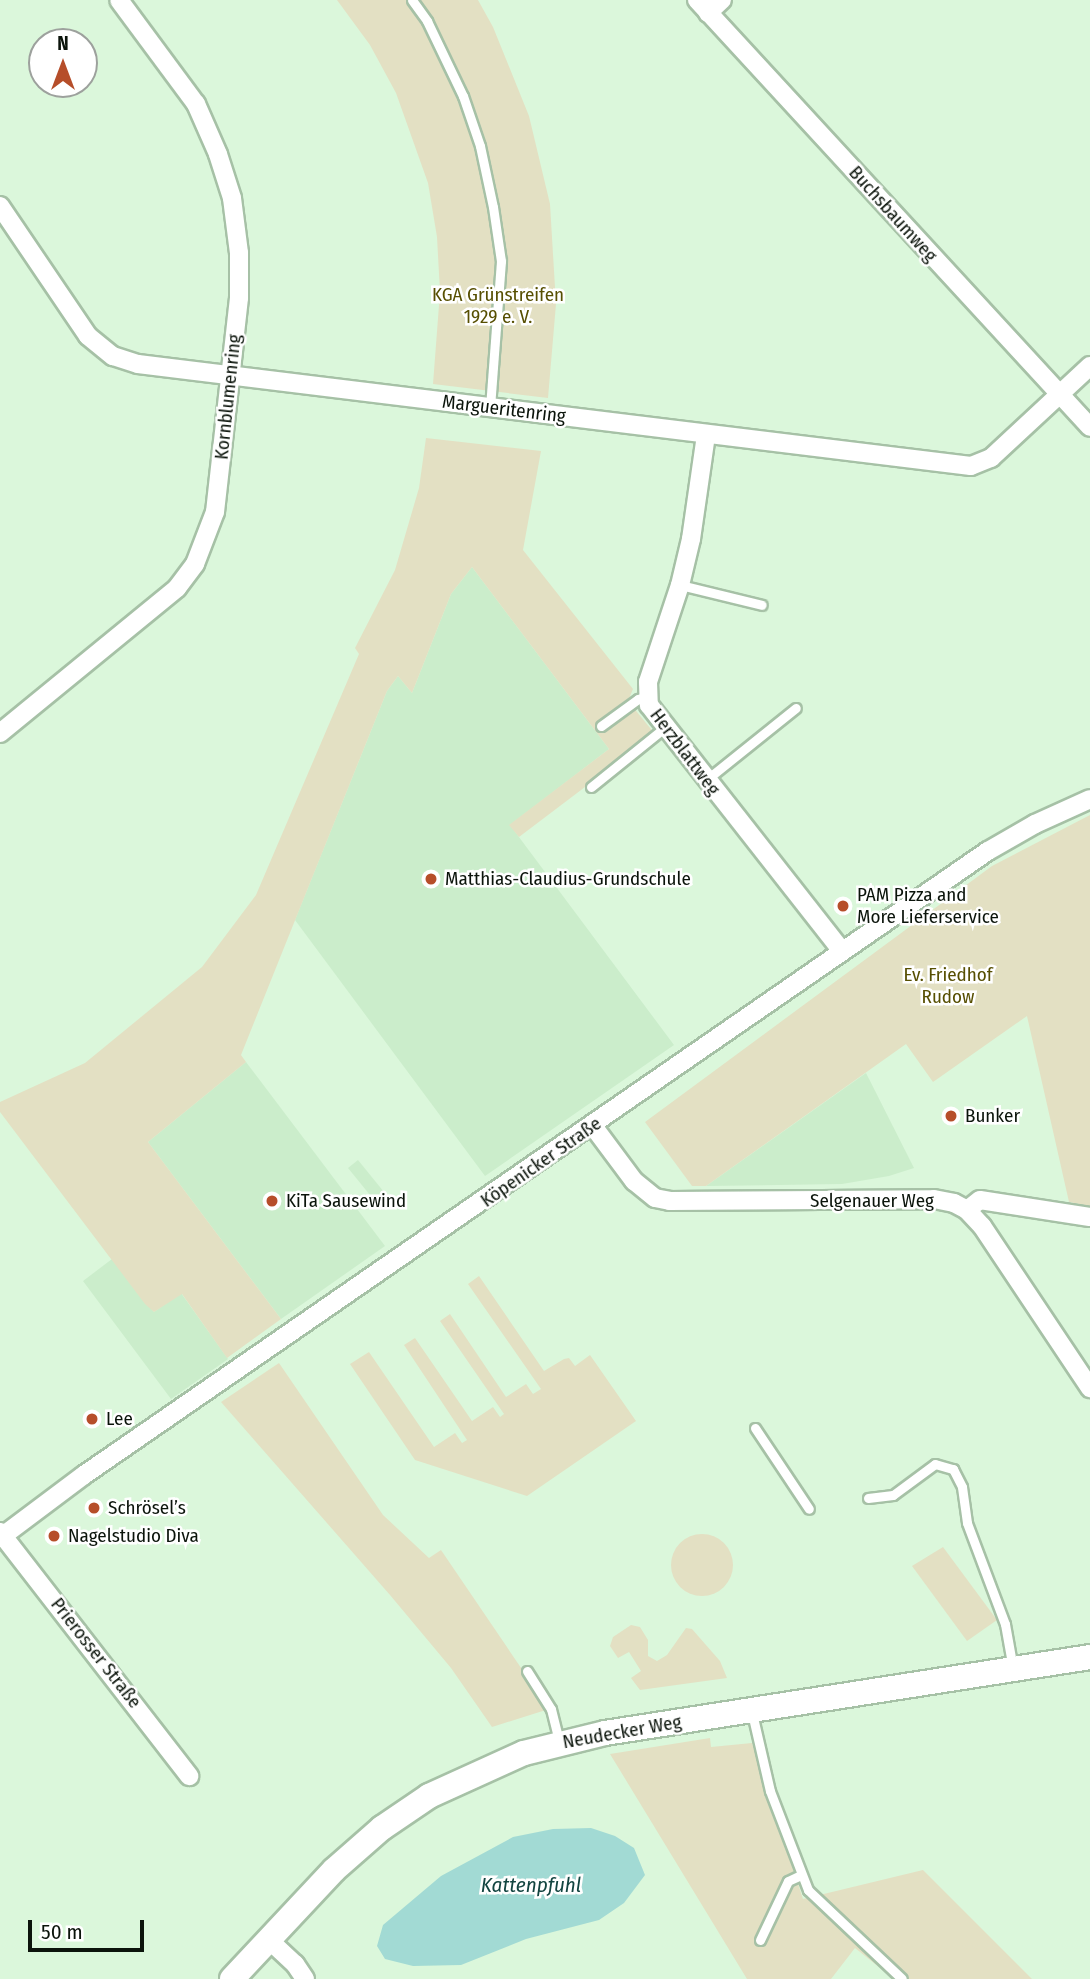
<!DOCTYPE html>
<meta charset="utf-8">
<style>
body{margin:0}
#map{position:relative;width:1090px;height:1979px;overflow:hidden;background:#dbf7db;font-family:"Fira Sans Condensed",sans-serif}
div>[style]{position:absolute}
[style*='--x']{left:calc(var(--x)*1px);top:calc(var(--y)*1px);width:calc(var(--w)*1px);rotate:calc(var(--a)*1deg)}
.built>*{inset:0;background:#cbedcb}
.green>*{inset:0;background:#e3e0c3}
.round{border-radius:50%}
.water>*{inset:0;background:#a2dad4}
.roads{filter:drop-shadow(2px 0 #a6c1a6) drop-shadow(-2px 0 #a6c1a6) drop-shadow(0 2px #a6c1a6) drop-shadow(0 -2px #a6c1a6)}
.lane>*{height:9px;margin:-4.5px;padding:0 4.5px;transform-origin:4.5px;border-radius:4.5px;background:#fff}
.street>*{height:18px;margin:-9px;padding:0 9px;transform-origin:9px;border-radius:9px;background:#fff}
.secondary>*{height:24px;margin:-12px;padding:0 12px;transform-origin:12px;border-radius:12px;background:#fff}
.dots>*{width:19px;height:19px;translate:-50% -50%;box-sizing:border-box;border:4px solid #fff;border-radius:50%}
span{translate:-50% -50%;white-space:nowrap;text-align:center;line-height:1.15;-webkit-text-stroke:5px #fff;paint-order:stroke}
.street-label{font-size:19px;color:#0b140b}
.park-label{font-size:19px;color:#574f02}
.poi-label{font-size:19px;color:#0b140b}
.left{translate:0 -50%;text-align:left}
.water-label{font-size:21px;color:#134541;font-style:italic}
.north{position:absolute;left:28px;top:28px;width:70px;height:70px;box-sizing:border-box;background:#fff;border:2px solid #9da19d;border-radius:50%;rotate:0deg;font-size:19px;font-weight:700;line-height:28px;text-align:center;color:#0b140b}
.north::after{content:'';display:block;margin:auto;width:24px;height:32px;background:#b64e2a;clip-path:polygon(50% 0,100% 100%,50% 72%,0 100%)}
.scale{position:absolute;left:28px;top:1920px;width:116px;height:32px;box-sizing:border-box;border:4px solid #0b140b;border-top:0;padding-left:9px;font-size:21px;line-height:24px;white-space:nowrap;color:#0b140b;-webkit-text-stroke:5px #fff;paint-order:stroke}
</style>
<div id="map">
<div class="built">
<i style="clip-path:polygon(472px 567px,609px 749px,510px 825px,674px 1045px,485px 1176px,295px 920px,387px 691px,398px 676px,412px 693px,451px 594px)"></i>
<i style="clip-path:polygon(246px 1062px,385px 1246px,281px 1319px,148px 1142px)"></i>
<i style="clip-path:polygon(866px 1073px,914px 1168px,889px 1176px,842px 1184px,706px 1186px)"></i>
<i style="clip-path:polygon(358px 1160px,384px 1192px,374px 1200px,348px 1168px)"></i>
<i style="clip-path:polygon(112px 1259px,154px 1312px,181px 1293px,228px 1359px,171px 1399px,83px 1281px)"></i>
</div>
<div class="green">
<i style="clip-path:polygon(337px 0,478px 0,493px 27px,529px 116px,550px 204px,556px 304px,548px 398px,433px 384px,440px 292px,437px 237px,428px 183px,396px 93px,370px 45px)"></i>
<i style="clip-path:polygon(426px 438px,541px 451px,523px 550px,633px 689px,628px 701px,655px 734px,519px 837px,509px 825px,609px 749px,472px 567px,451px 594px,412px 693px,398px 676px,387px 691px,241px 1055px,246px 1062px,148px 1142px,281px 1319px,227px 1358px,182px 1294px,154px 1312px,145px 1304px,0 1112px,0 1102px,85px 1063px,202px 967px,256px 895px,359px 654px,355px 648px,395px 570px,419px 488px)"></i>
<i style="clip-path:polygon(1090px 815px,1090px 1206px,1069px 1202px,1027px 1016px,933px 1082px,906px 1044px,706px 1186px,692px 1186px,645px 1122px,992px 866px)"></i>
<i style="clip-path:polygon(479px 1276px,544px 1371px,564px 1359px,569px 1358px,575px 1366px,590px 1355px,636px 1421px,527px 1496px,415px 1460px,350px 1364px,369px 1352px,434px 1447px,455px 1433px,462px 1443px,467px 1440px,404px 1345px,415px 1338px,472px 1421px,493px 1407px,500px 1417px,504px 1414px,440px 1321px,450px 1314px,506px 1397px,526px 1384px,533px 1394px,541px 1389px,468px 1284px)"></i>
<i style="clip-path:polygon(279px 1363px,383px 1515px,429px 1558px,441px 1550px,549px 1709px,492px 1727px,451px 1668px,390px 1595px,221px 1402px)"></i>
<i class="round" style="left:671px;top:1534px;width:62px;height:62px"></i>
<i style="clip-path:polygon(943px 1547px,997px 1620px,967px 1641px,912px 1566px)"></i>
<i style="clip-path:polygon(631px 1625px,640px 1627px,648px 1640px,648px 1656px,657px 1661px,667px 1655px,686px 1628px,692px 1629px,720px 1661px,727px 1678px,640px 1690px,631px 1678px,641px 1671px,629px 1652px,618px 1658px,610px 1646px,613px 1637px)"></i>
<i style="clip-path:polygon(710px 1738px,711px 1747px,752px 1743px,803px 1899px,923px 1870px,1032px 1979px,894px 1979px,855px 1948px,831px 1979px,747px 1979px,610px 1754px)"></i>
</div>
<div class="water">
<i style="clip-path:polygon(591px 1828px,615px 1836px,634px 1848px,645px 1875px,624px 1903px,599px 1920px,526px 1939px,461px 1965px,413px 1966px,385px 1959px,377px 1946px,383px 1925px,441px 1876px,513px 1837px,553px 1829px)"></i>
</div>
<div class="roads">
<div class="lane">
<i style="--x:412;--y:0;--w:26;--a:54"></i>
<i style="--x:427;--y:21;--w:83;--a:64.4"></i>
<i style="--x:463;--y:96;--w:53;--a:71.2"></i>
<i style="--x:480;--y:146;--w:62;--a:78"></i>
<i style="--x:493;--y:207;--w:55;--a:81.6"></i>
<i style="--x:501;--y:261;--w:146;--a:94.3"></i>
<i style="--x:680;--y:585;--w:84;--a:13.7"></i>
<i style="--x:601;--y:726;--w:46;--a:-36.1"></i>
<i style="--x:638;--y:699;--w:9;--a:-18"></i>
<i style="--x:706;--y:780;--w:115;--a:-38.7"></i>
<i style="--x:591;--y:787;--w:94;--a:-38.9"></i>
<i style="--x:755;--y:1428;--w:97;--a:56.3"></i>
<i style="--x:868;--y:1498;--w:25;--a:-7"></i>
<i style="--x:893;--y:1495;--w:52;--a:-36.4"></i>
<i style="--x:935;--y:1464;--w:19;--a:16"></i>
<i style="--x:953;--y:1469;--w:20;--a:63"></i>
<i style="--x:962;--y:1487;--w:36;--a:82"></i>
<i style="--x:967;--y:1523;--w:108;--a:69.4"></i>
<i style="--x:1005;--y:1624;--w:46;--a:79.9"></i>
<i style="--x:527;--y:1671;--w:45;--a:57.7"></i>
<i style="--x:551;--y:1709;--w:33;--a:76"></i>
<i style="--x:752;--y:1713;--w:80;--a:77"></i>
<i style="--x:770;--y:1791;--w:106;--a:69"></i>
<i style="--x:808;--y:1890;--w:129;--a:43.4"></i>
<i style="--x:760;--y:1940;--w:65;--a:-64.6"></i>
<i style="--x:788;--y:1881;--w:14;--a:-25"></i>
</div>
<div class="street">
<i style="--x:697;--y:0;--w:580;--a:47.37"></i>
<i style="--x:708;--y:13;--w:19;--a:-43"></i>
<i style="--x:0;--y:206;--w:157;--a:55.9"></i>
<i style="--x:88;--y:336;--w:32;--a:39"></i>
<i style="--x:113;--y:356;--w:26;--a:18"></i>
<i style="--x:138;--y:364;--w:839;--a:6.98"></i>
<i style="--x:971;--y:466;--w:22;--a:-22"></i>
<i style="--x:991;--y:458;--w:135;--a:-42.9"></i>
<i style="--x:706;--y:435;--w:105;--a:98.2"></i>
<i style="--x:691;--y:539;--w:47;--a:103.4"></i>
<i style="--x:680;--y:585;--w:102;--a:108.3"></i>
<i style="--x:648;--y:682;--w:23;--a:88"></i>
<i style="--x:649;--y:705;--w:313;--a:51.9"></i>
<i style="--x:0;--y:733;--w:229;--a:-39.3"></i>
<i style="--x:177;--y:588;--w:30;--a:-53"></i>
<i style="--x:195;--y:564;--w:56;--a:-69"></i>
<i style="--x:215;--y:512;--w:215;--a:-83.6"></i>
<i style="--x:239;--y:298;--w:45;--a:-90"></i>
<i style="--x:239;--y:253;--w:55;--a:-97.3"></i>
<i style="--x:232;--y:198;--w:46;--a:-107.7"></i>
<i style="--x:218;--y:154;--w:55;--a:-113.7"></i>
<i style="--x:196;--y:104;--w:129;--a:-126.5"></i>
<i style="--x:593;--y:1126;--w:69;--a:53.3"></i>
<i style="--x:634;--y:1181;--w:27;--a:39"></i>
<i style="--x:655;--y:1198;--w:15;--a:11"></i>
<i style="--x:670;--y:1201;--w:264;--a:-0.4"></i>
<i style="--x:934;--y:1199;--w:20;--a:11"></i>
<i style="--x:954;--y:1203;--w:15;--a:28"></i>
<i style="--x:967;--y:1210;--w:22;--a:47"></i>
<i style="--x:982;--y:1226;--w:195;--a:56.3"></i>
<i style="--x:967;--y:1210;--w:16;--a:-38"></i>
<i style="--x:980;--y:1200;--w:111;--a:8.8"></i>
<i style="--x:0;--y:1532;--w:309;--a:52.2"></i>
<i style="--x:0;--y:1538;--w:105;--a:-36.9"></i>
<i style="--x:84;--y:1475;--w:1098;--a:-34.62"></i>
<i style="--x:988;--y:851;--w:54;--a:-29.9"></i>
<i style="--x:1035;--y:824;--w:60;--a:-24.4"></i>
<i style="--x:268;--y:1939;--w:37;--a:43"></i>
<i style="--x:295;--y:1964;--w:18;--a:56"></i>
</div>
<div class="secondary">
<i style="--x:232;--y:1979;--w:149;--a:-46.9"></i>
<i style="--x:334;--y:1870;--w:64;--a:-41.2"></i>
<i style="--x:382;--y:1828;--w:57;--a:-34.2"></i>
<i style="--x:429;--y:1796;--w:104;--a:-24.4"></i>
<i style="--x:524;--y:1753;--w:83;--a:-13.9"></i>
<i style="--x:605;--y:1733;--w:491;--a:-8.9"></i>
</div>
</div>
<div class="dots">
<i style="left:431px;top:879px;background:#b64e2a"></i>
<i style="left:843px;top:906px;background:#b64e2a"></i>
<i style="left:951px;top:1116px;background:#b64e2a"></i>
<i style="left:272px;top:1201px;background:#b64e2a"></i>
<i style="left:92px;top:1419px;background:#b64e2a"></i>
<i style="left:94px;top:1508px;background:#b64e2a"></i>
<i style="left:54px;top:1536px;background:#b64e2a"></i>
</div>
<div class="street-label">
<span style="left:893px;top:214px;rotate:48deg">Buchsbaumweg</span>
<span style="left:228px;top:397px;rotate:-84deg">Kornblumenring</span>
<span style="left:504px;top:409px;rotate:7deg">Margueritenring</span>
<span style="left:685px;top:752px;rotate:53deg">Herzblattweg</span>
<span style="left:541px;top:1162px;rotate:-35deg">Köpenicker Straße</span>
<span style="left:872px;top:1201px">Selgenauer Weg</span>
<span style="left:96px;top:1653px;rotate:52deg">Prierosser Straße</span>
<span style="left:622px;top:1732px;rotate:-10deg">Neudecker Weg</span>
</div>
<div class="park-label">
<span style="left:498px;top:306px">KGA Grünstreifen<br>1929 e. V.</span>
<span style="left:948px;top:986px">Ev. Friedhof<br>Rudow</span>
</div>
<div class="poi-label">
<span class="left" style="left:445px;top:879px">Matthias-Claudius-Grundschule</span>
<span class="left" style="left:857px;top:906px">PAM Pizza and<br>More Lieferservice</span>
<span class="left" style="left:965px;top:1116px">Bunker</span>
<span class="left" style="left:286px;top:1201px">KiTa Sausewind</span>
<span class="left" style="left:106px;top:1419px">Lee</span>
<span class="left" style="left:108px;top:1508px">Schrösel’s</span>
<span class="left" style="left:68px;top:1536px">Nagelstudio Diva</span>
</div>
<div class="water-label">
<span style="left:531px;top:1885px">Kattenpfuhl</span>
</div>
<div class="north">N</div>
<div class="scale">50 m</div>
</div>
